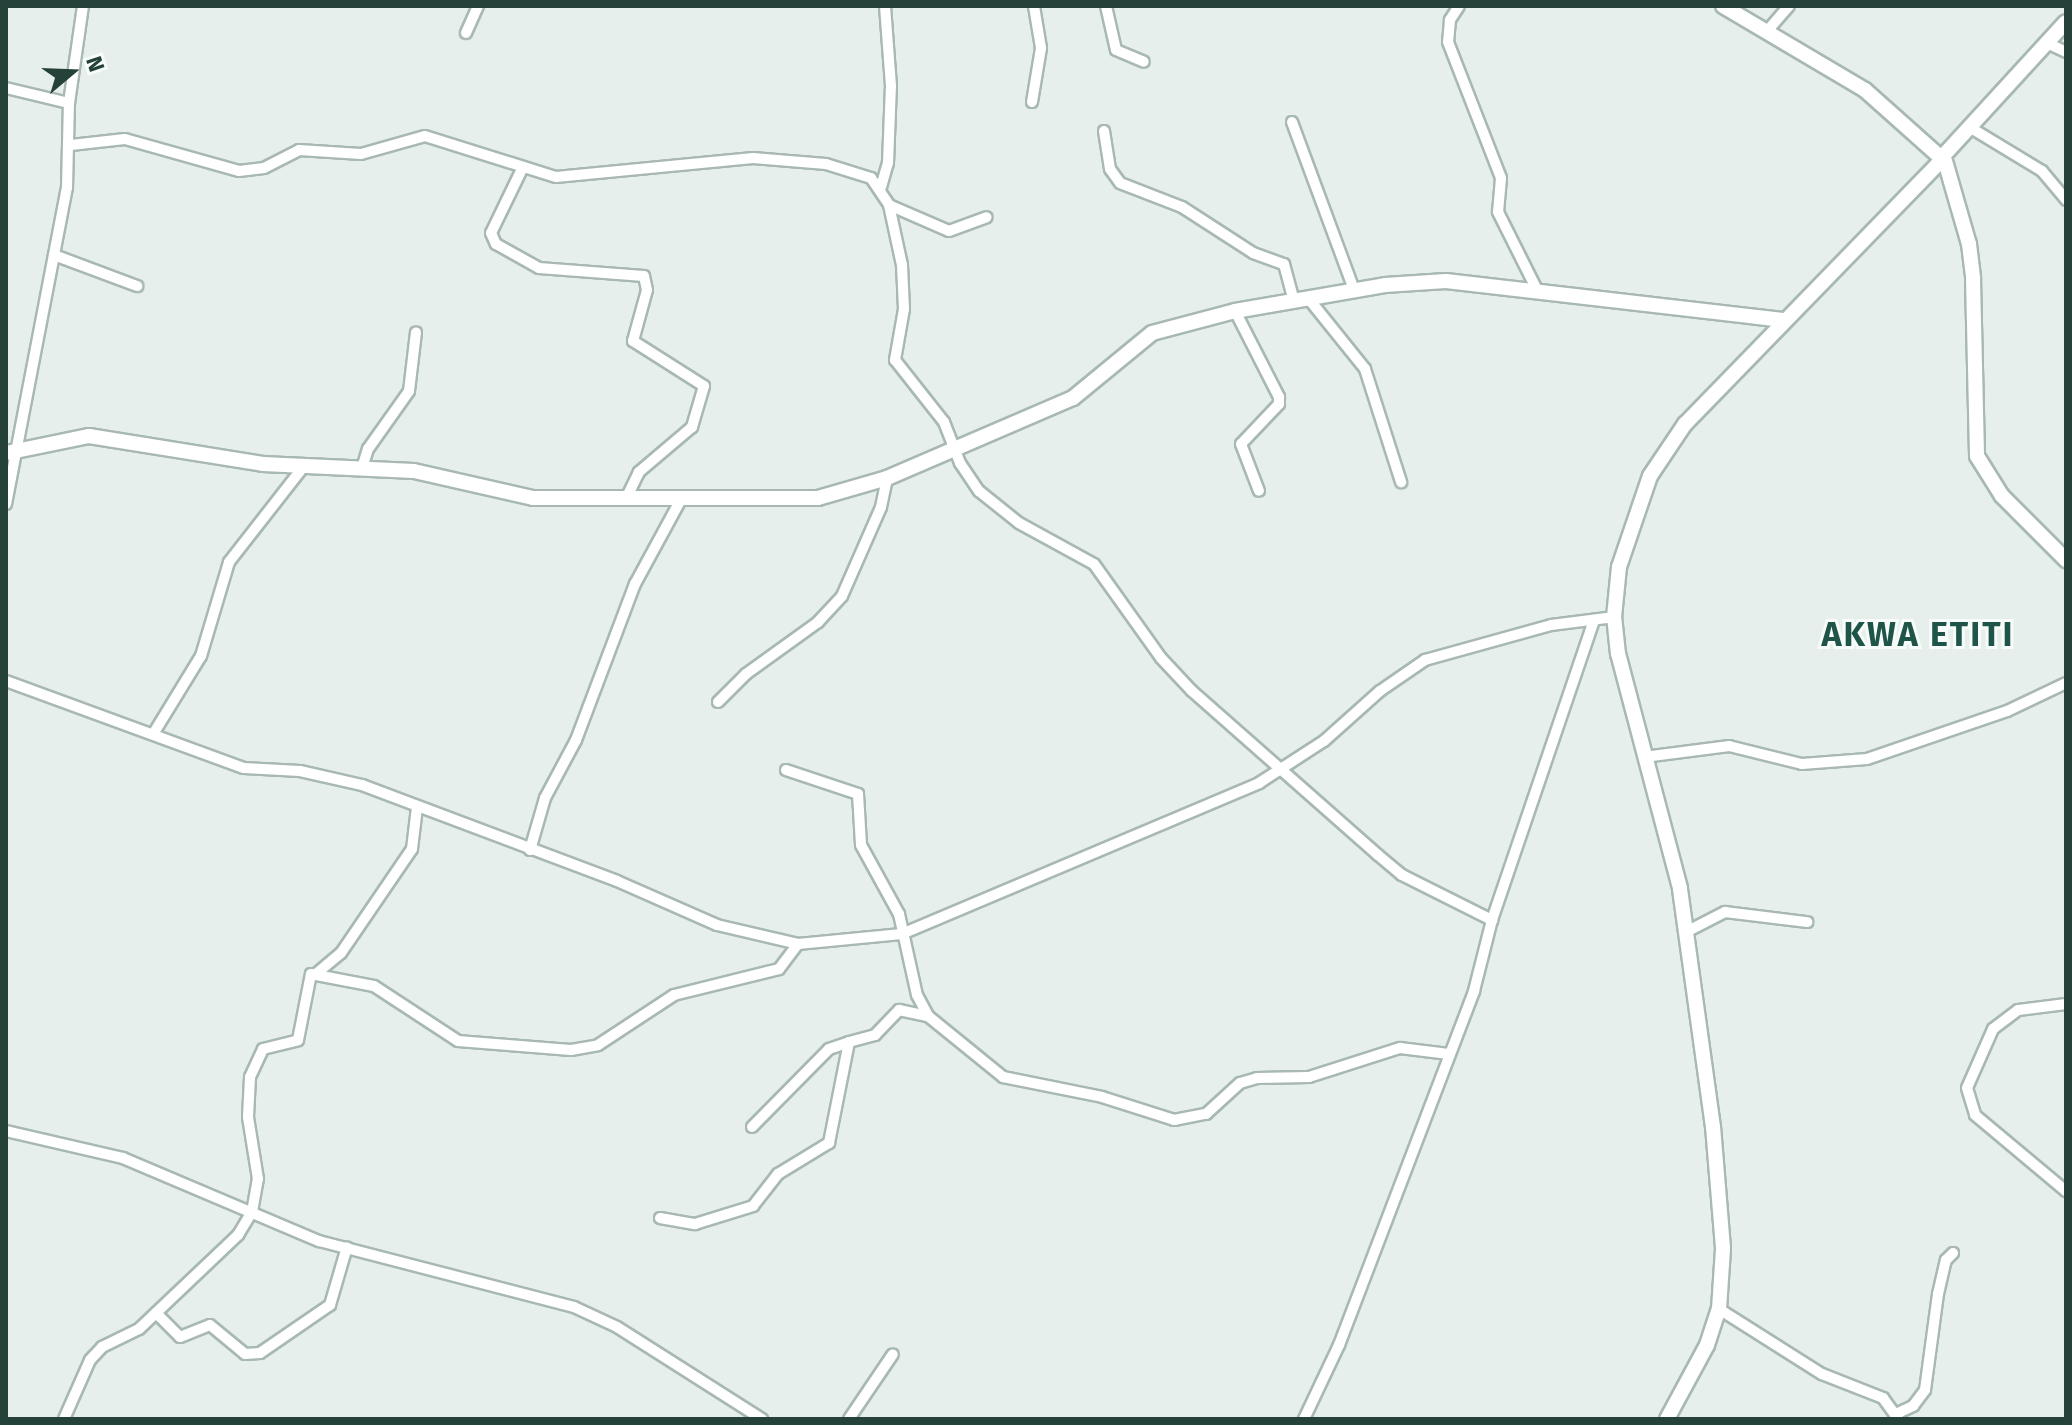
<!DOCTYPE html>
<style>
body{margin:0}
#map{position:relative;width:2072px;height:1425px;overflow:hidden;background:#e6efeb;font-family:"Fira Sans",sans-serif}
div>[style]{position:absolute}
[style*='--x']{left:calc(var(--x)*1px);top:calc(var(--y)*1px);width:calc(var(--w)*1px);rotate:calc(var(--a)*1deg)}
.roads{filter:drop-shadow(2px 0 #a8b8b2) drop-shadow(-2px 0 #a8b8b2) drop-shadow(0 2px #a8b8b2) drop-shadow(0 -2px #a8b8b2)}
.street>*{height:10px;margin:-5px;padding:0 5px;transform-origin:5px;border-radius:5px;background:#fff}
.secondary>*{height:14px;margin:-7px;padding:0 7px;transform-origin:7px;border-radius:7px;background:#fff}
span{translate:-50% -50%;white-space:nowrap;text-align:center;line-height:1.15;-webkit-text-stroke:6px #f7fbf9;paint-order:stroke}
.district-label{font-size:34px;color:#1f5548;font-weight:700;letter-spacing:2px}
.frame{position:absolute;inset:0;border:8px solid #24423a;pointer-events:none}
.north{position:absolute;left:32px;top:32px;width:80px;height:80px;-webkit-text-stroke:6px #f7fbf9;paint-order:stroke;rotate:71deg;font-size:22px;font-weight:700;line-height:32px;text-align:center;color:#24423a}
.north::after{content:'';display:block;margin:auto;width:28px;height:36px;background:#24423a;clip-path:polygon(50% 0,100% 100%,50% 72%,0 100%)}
</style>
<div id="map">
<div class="roads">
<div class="street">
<i style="--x:1106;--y:6;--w:45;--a:77.2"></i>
<i style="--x:1116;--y:50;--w:30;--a:23"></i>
<i style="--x:1459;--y:6;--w:17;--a:123"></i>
<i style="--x:1450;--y:20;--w:22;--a:95"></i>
<i style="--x:1448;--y:42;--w:146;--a:68.7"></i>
<i style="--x:1501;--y:178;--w:34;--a:95"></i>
<i style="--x:1498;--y:212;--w:85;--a:63.4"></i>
<i style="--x:1768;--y:30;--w:32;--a:-49"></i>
<i style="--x:466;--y:33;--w:30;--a:-66"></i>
<i style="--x:2047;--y:43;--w:21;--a:25"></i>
<i style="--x:6;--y:88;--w:65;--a:13.4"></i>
<i style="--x:1032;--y:102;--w:55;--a:-80.5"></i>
<i style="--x:1041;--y:48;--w:43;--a:-99.5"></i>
<i style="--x:1292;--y:122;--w:179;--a:69.7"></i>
<i style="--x:1971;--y:128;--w:83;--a:31.2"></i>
<i style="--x:2042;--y:171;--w:38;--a:50"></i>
<i style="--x:1104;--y:131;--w:38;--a:81"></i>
<i style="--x:1110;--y:169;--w:17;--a:54"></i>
<i style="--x:1120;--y:183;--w:66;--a:21.2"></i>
<i style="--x:1182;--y:207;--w:85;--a:32.9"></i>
<i style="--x:1253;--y:253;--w:33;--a:20"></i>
<i style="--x:1284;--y:264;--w:38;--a:75"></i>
<i style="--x:71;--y:145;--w:54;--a:-6.3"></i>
<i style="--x:125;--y:139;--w:118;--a:15.7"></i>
<i style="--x:239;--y:171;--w:25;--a:-7"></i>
<i style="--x:264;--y:168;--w:39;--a:-27"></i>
<i style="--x:299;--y:150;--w:62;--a:3.7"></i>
<i style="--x:361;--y:154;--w:66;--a:-15.7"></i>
<i style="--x:425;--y:136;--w:137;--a:17.4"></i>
<i style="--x:556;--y:177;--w:198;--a:-5.5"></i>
<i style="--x:753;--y:158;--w:73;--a:4.7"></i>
<i style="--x:826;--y:164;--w:47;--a:17.3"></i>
<i style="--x:871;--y:178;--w:32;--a:56"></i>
<i style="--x:889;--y:205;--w:61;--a:77.8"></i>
<i style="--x:902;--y:265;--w:44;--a:87.4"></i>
<i style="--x:904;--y:309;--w:52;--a:100"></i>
<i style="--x:895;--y:360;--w:79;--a:51.7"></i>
<i style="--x:944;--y:422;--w:44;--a:68.7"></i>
<i style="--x:960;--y:463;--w:34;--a:56"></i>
<i style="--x:979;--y:491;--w:51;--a:38.7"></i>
<i style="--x:1019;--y:523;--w:85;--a:28.7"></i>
<i style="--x:1094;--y:564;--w:115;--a:54.5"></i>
<i style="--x:1161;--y:658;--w:45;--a:46.8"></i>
<i style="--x:1192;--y:691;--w:248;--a:41.4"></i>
<i style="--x:1378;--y:855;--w:31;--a:40"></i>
<i style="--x:1402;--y:875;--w:101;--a:26.6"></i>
<i style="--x:522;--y:169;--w:71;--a:115.8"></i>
<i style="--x:491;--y:233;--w:12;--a:66"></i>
<i style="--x:496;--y:244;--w:49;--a:29.2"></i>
<i style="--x:539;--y:268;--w:105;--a:4.4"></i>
<i style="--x:644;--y:276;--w:14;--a:78"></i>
<i style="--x:647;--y:290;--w:53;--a:105.4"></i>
<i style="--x:633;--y:341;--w:84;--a:32.4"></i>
<i style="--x:704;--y:386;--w:43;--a:106.3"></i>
<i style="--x:692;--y:427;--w:70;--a:139.7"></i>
<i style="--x:639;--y:472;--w:30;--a:116"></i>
<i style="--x:881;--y:187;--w:25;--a:-74"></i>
<i style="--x:888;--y:163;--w:77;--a:-87.8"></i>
<i style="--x:891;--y:86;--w:80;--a:-94.3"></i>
<i style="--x:889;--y:205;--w:65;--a:23.4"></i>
<i style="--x:949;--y:231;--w:40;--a:-20.2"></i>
<i style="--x:54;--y:255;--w:89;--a:20.5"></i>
<i style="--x:1308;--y:298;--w:91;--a:51.2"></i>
<i style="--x:1365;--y:369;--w:119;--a:72.3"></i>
<i style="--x:1235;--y:311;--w:97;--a:62.9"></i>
<i style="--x:1279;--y:397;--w:7;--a:90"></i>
<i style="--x:1279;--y:404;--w:55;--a:133.5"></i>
<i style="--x:1241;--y:444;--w:50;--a:69"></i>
<i style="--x:363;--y:465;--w:17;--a:-73"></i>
<i style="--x:368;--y:449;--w:71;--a:-54.7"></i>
<i style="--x:409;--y:391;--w:59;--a:-83.2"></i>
<i style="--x:6;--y:504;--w:322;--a:-79.1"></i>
<i style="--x:67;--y:188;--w:85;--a:-88.7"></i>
<i style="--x:69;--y:103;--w:98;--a:-81.8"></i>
<i style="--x:6;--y:681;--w:253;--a:20.1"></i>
<i style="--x:244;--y:768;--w:56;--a:3.1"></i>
<i style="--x:300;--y:771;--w:64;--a:12.7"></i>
<i style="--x:362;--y:785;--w:272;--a:20.6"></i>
<i style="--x:617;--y:881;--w:109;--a:23.7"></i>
<i style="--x:717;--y:925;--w:83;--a:13.2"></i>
<i style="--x:798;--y:944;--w:104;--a:-5.5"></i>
<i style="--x:902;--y:934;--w:388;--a:-22.9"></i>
<i style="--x:1259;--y:783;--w:77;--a:-32.9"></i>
<i style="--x:1324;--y:741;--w:75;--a:-41.8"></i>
<i style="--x:1380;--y:691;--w:55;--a:-34.6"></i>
<i style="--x:1425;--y:660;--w:131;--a:-15.5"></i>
<i style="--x:1551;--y:625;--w:64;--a:-7.2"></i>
<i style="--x:718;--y:702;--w:40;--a:-45"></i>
<i style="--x:746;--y:674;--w:89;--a:-35.8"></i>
<i style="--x:818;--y:622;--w:35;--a:-47"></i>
<i style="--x:842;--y:596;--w:97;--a:-66.3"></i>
<i style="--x:881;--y:507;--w:30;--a:-78"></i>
<i style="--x:155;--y:731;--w:88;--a:-58.5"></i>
<i style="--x:201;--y:656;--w:98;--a:-73.4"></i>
<i style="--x:229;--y:562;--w:122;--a:-52"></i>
<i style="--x:1644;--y:757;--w:86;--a:-7.4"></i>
<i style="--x:1729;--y:746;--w:75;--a:13.9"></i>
<i style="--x:1802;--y:764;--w:65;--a:-4.4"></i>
<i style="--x:1867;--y:759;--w:148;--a:-18.9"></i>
<i style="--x:2007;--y:711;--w:65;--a:-25.4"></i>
<i style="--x:786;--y:770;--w:76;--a:18.4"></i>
<i style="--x:858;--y:794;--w:51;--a:86.6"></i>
<i style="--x:861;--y:845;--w:79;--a:61.2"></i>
<i style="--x:899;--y:914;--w:83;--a:77.5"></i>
<i style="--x:917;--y:995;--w:24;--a:62"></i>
<i style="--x:928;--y:1016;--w:97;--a:39.1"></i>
<i style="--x:1003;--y:1077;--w:101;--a:11.4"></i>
<i style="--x:1102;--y:1097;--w:76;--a:17.7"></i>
<i style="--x:1174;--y:1120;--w:33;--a:-11"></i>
<i style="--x:1206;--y:1114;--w:46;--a:-42.4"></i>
<i style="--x:1240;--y:1083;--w:18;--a:-16"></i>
<i style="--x:1257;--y:1078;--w:52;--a:-1.1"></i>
<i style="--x:1309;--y:1077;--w:96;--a:-17.7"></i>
<i style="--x:1400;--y:1048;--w:49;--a:7"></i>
<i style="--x:530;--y:850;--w:54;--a:-73.9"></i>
<i style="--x:545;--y:798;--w:66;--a:-61.9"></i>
<i style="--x:576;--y:740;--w:167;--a:-69.3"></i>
<i style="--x:635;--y:584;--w:94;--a:-61.5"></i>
<i style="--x:1688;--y:931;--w:42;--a:-27.2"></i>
<i style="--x:1725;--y:912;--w:83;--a:7"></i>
<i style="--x:317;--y:973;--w:31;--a:-40"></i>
<i style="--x:341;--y:953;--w:126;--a:-55.7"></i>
<i style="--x:412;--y:849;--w:42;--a:-83.2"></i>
<i style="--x:2066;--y:1004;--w:48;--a:172.9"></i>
<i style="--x:2018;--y:1010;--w:31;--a:143"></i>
<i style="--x:1993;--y:1029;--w:64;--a:113.8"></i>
<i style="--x:1967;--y:1088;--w:28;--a:73"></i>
<i style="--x:1975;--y:1115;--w:119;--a:39.9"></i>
<i style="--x:752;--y:1127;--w:110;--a:-45.4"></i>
<i style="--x:829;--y:1049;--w:21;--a:-19"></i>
<i style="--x:6;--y:1131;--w:120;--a:13"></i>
<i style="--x:123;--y:1158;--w:213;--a:23"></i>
<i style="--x:319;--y:1241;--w:263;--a:14.5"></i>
<i style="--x:574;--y:1307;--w:47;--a:24.9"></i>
<i style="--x:617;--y:1327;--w:172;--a:32.4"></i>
<i style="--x:660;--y:1218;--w:36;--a:10"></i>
<i style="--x:695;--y:1224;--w:61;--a:-17.2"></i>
<i style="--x:753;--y:1206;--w:41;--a:-52"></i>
<i style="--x:778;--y:1174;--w:60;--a:-31.3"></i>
<i style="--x:829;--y:1143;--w:103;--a:-78.8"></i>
<i style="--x:849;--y:1042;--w:27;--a:-15"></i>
<i style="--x:875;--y:1035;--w:35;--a:-46"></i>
<i style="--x:899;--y:1010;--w:30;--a:12"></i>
<i style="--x:1719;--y:1309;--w:122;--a:32.3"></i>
<i style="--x:1822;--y:1374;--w:66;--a:21.5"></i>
<i style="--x:1883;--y:1398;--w:26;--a:54"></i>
<i style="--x:156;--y:1313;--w:34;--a:45"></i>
<i style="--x:180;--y:1337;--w:32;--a:-22"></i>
<i style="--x:210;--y:1325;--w:45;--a:39.6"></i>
<i style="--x:245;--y:1354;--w:15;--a:-4"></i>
<i style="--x:260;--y:1353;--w:85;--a:-34.4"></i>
<i style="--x:330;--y:1305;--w:60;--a:-73.7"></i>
<i style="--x:1898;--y:1413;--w:17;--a:-25"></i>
<i style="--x:1913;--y:1406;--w:20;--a:-53"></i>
<i style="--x:1925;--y:1390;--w:97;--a:-82.3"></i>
<i style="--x:1938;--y:1294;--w:35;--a:-77"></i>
<i style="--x:1946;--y:1260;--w:10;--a:-45"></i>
<i style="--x:64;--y:1419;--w:64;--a:-66.2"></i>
<i style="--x:90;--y:1360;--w:18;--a:-47"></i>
<i style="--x:102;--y:1347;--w:41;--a:-25.9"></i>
<i style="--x:139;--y:1329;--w:137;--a:-43.5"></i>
<i style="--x:238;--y:1235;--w:27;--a:-59"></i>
<i style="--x:252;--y:1212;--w:34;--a:-80"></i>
<i style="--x:258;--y:1179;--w:63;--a:-99.2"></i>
<i style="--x:248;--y:1117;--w:40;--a:-87.1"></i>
<i style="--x:250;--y:1077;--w:31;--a:-65"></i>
<i style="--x:263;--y:1049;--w:36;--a:-14"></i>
<i style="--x:298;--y:1040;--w:67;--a:-78.9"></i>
<i style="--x:311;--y:974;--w:64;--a:10.8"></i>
<i style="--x:374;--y:986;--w:100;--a:33.2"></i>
<i style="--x:458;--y:1041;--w:113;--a:4.6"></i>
<i style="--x:571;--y:1050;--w:27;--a:-10"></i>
<i style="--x:598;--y:1045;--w:91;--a:-33.3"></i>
<i style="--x:674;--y:995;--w:108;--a:-13.9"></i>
<i style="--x:779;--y:969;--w:31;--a:-53"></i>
<i style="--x:849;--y:1419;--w:78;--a:-55.9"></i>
<i style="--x:1304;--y:1419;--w:82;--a:-64.7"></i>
<i style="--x:1339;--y:1345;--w:379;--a:-69.1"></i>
<i style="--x:1474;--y:991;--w:73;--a:-75.8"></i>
<i style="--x:1492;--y:920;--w:317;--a:-71.2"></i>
</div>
<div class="secondary">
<i style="--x:1723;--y:6;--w:165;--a:30.6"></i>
<i style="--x:1865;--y:90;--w:98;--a:41.7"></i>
<i style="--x:1944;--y:155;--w:180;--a:-47.5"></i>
<i style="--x:1945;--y:161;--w:86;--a:73.9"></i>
<i style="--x:1969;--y:244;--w:35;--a:83"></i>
<i style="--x:1973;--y:279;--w:177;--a:88.7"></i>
<i style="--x:1977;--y:456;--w:47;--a:58"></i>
<i style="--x:2002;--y:496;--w:91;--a:45"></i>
<i style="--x:6;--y:453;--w:85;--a:-11.6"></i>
<i style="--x:89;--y:436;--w:176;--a:9.1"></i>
<i style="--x:263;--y:464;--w:151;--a:2.7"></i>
<i style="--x:414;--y:471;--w:122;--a:12.8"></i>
<i style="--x:533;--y:498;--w:285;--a:0"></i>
<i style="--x:818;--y:498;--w:72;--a:-16.2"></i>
<i style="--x:887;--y:478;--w:202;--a:-23.3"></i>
<i style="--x:1073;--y:398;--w:102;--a:-39.4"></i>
<i style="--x:1152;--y:333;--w:86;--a:-14.8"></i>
<i style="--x:1235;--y:311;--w:152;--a:-9.8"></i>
<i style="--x:1385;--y:285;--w:61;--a:-3.8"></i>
<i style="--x:1446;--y:281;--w:337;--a:6.6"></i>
<i style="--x:1667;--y:1419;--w:84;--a:-61.6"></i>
<i style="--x:1707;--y:1345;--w:38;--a:-72"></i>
<i style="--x:1719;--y:1309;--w:61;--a:-86.2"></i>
<i style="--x:1723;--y:1248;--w:121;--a:-94.7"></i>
<i style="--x:1713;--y:1127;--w:241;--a:-97.9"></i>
<i style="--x:1680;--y:888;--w:242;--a:-104.8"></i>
<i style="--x:1618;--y:654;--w:37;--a:-96"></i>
<i style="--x:1614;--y:617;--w:50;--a:-84.3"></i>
<i style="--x:1619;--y:567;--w:96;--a:-71.2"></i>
<i style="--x:1650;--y:476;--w:63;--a:-56.1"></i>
<i style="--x:1685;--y:424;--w:366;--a:-45.8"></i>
</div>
</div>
<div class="district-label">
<span style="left:1918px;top:635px">AKWA ETITI</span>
</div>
<div class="frame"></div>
<div class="north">N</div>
</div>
